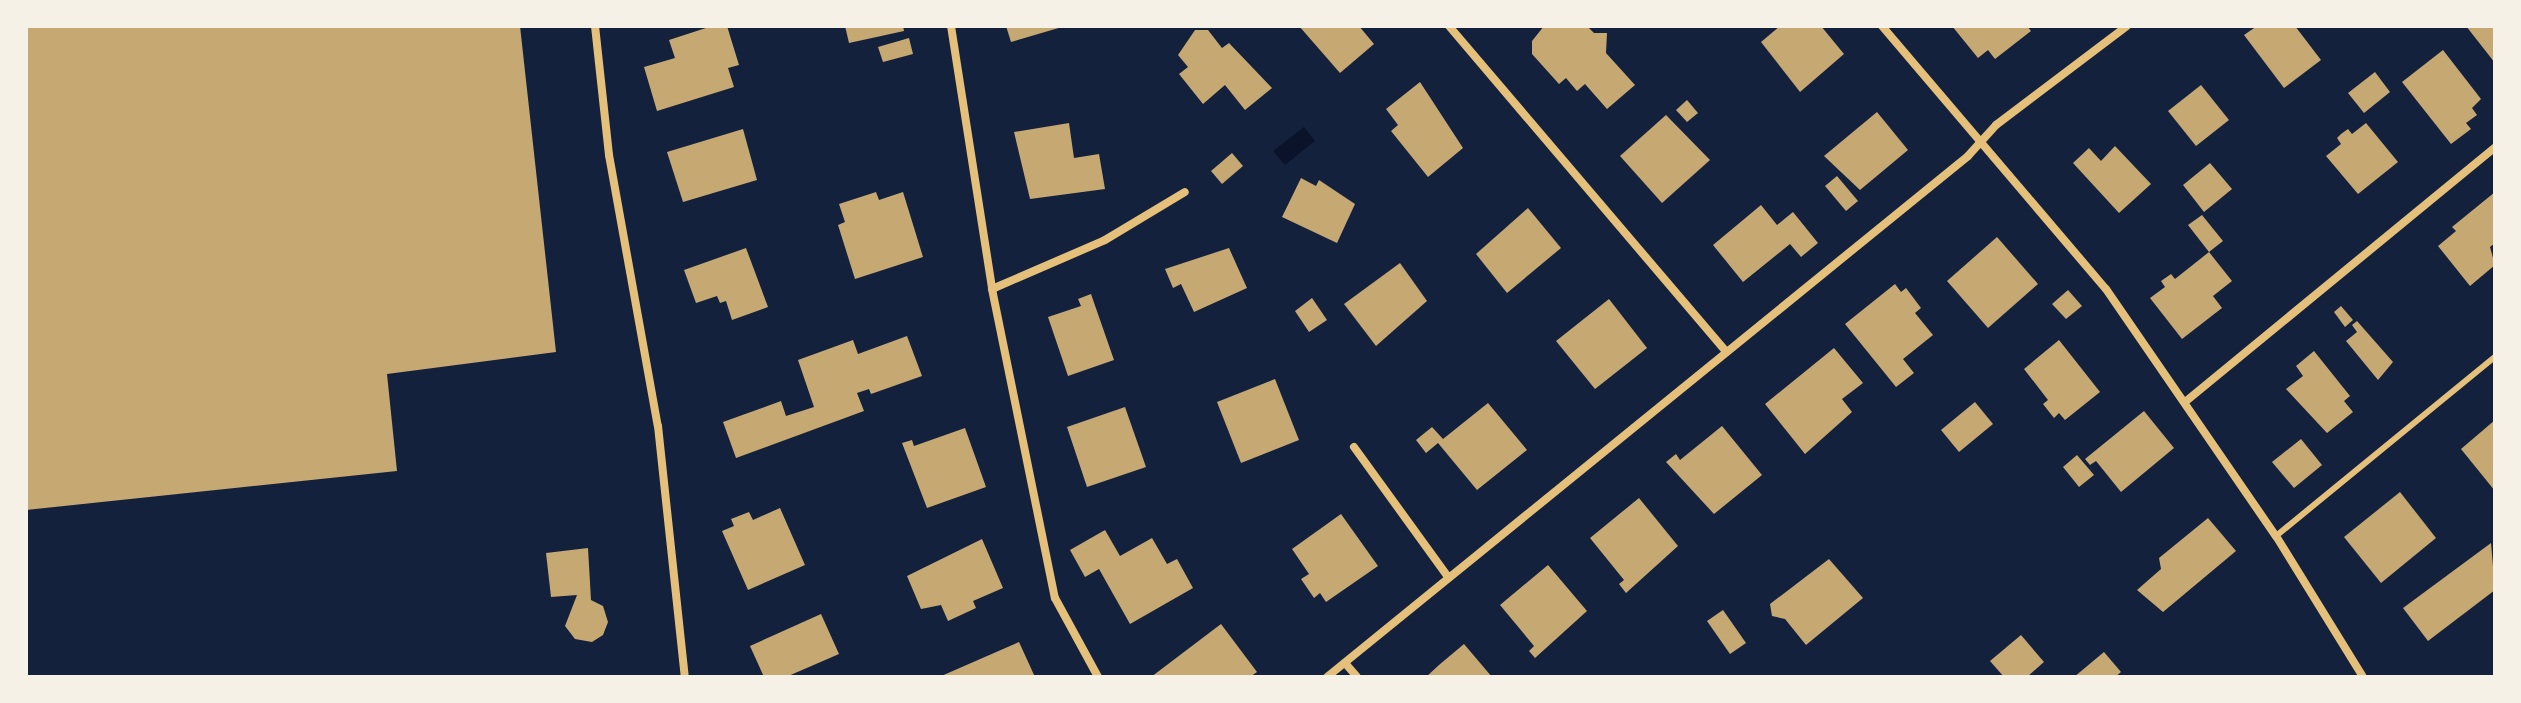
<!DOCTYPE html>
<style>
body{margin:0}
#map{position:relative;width:2521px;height:703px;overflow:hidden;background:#14213d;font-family:"Titillium Web",sans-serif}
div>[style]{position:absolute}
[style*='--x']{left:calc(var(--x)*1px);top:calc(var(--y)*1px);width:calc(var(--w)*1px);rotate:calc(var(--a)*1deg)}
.water>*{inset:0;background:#0b132b}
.building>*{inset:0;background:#c6a872}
.service>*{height:6px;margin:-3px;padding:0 3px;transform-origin:3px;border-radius:3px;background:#e5c07b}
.minor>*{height:8px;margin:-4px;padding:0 4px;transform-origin:4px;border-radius:4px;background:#e5c07b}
span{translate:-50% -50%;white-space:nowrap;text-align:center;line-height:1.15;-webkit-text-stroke:6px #f6f1e7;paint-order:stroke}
.frame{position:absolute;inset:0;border:28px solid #f6f1e7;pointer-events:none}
</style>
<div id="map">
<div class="water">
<i style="clip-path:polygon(1304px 127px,1315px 141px,1285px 165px,1273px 151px)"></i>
</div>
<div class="building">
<i style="clip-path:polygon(26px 26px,520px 26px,556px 352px,387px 374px,397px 471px,26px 510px)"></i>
<i style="clip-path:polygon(712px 26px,727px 26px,739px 65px,728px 68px,734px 87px,657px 111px,644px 67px,675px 58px,669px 40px)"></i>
<i style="clip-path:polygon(845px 26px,903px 26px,904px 31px,849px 43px)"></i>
<i style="clip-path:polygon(1006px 26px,1062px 26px,1062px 27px,1011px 42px)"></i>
<i style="clip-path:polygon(1299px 26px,1359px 26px,1374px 44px,1340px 73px)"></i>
<i style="clip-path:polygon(1544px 26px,1587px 26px,1594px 33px,1607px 33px,1606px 53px,1635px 85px,1607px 109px,1585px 84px,1577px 91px,1566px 78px,1559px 84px,1532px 54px,1532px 41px)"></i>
<i style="clip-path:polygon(1780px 26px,1821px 26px,1844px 54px,1800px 92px,1761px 42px)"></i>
<i style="clip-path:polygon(1952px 26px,2027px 26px,2031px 31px,1995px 59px,1988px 50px,1978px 58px)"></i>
<i style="clip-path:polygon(2257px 26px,2295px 26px,2321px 60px,2284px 88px,2244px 35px)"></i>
<i style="clip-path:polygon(2466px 26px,2495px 26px,2495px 63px)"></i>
<i style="clip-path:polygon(1195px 30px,1208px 30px,1222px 48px,1229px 43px,1272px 88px,1245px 110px,1225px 85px,1203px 104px,1179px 74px,1188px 67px,1178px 55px)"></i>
<i style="clip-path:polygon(909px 38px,913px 54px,883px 62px,878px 47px)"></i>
<i style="clip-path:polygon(2443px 50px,2481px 99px,2472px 108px,2477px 115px,2466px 123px,2471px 129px,2451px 144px,2402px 82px)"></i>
<i style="clip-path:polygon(2375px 72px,2390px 92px,2364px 113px,2348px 93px)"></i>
<i style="clip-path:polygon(1420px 82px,1463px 148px,1428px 177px,1391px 131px,1398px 125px,1386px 109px)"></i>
<i style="clip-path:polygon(2201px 85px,2229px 120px,2196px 146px,2168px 111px)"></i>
<i style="clip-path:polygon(1687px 100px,1698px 113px,1687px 122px,1676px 110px)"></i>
<i style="clip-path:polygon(1877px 112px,1908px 150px,1860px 190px,1824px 156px)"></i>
<i style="clip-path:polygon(1666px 115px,1710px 160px,1662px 203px,1620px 156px)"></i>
<i style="clip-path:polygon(1069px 123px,1074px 158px,1099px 154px,1105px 189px,1030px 199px,1014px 132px)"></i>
<i style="clip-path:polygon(2366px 123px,2398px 162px,2358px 194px,2326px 156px,2341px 144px,2337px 138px,2341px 134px,2348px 129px,2352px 134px)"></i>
<i style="clip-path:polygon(743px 129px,757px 180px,683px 202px,667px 152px)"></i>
<i style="clip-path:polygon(2115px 146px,2151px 184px,2119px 213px,2073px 163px,2089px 148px,2101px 161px)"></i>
<i style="clip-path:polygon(1232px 153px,1243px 166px,1222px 184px,1211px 171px)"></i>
<i style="clip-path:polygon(2210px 163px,2232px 189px,2204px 212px,2183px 185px)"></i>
<i style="clip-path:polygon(1837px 176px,1858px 201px,1846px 211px,1825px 186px)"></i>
<i style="clip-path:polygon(1301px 178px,1316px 186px,1319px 180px,1355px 204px,1337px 243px,1282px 217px)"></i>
<i style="clip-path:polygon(876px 192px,879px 200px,903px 192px,923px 257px,855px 279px,838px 225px,845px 222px,839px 204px)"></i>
<i style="clip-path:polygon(2495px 192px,2495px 243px,2490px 247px,2495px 265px,2470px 286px,2438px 246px,2456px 231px,2452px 227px)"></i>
<i style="clip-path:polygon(1761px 205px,1777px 225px,1793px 212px,1818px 243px,1801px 257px,1790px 244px,1743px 282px,1713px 245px)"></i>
<i style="clip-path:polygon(1528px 208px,1561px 248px,1507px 293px,1476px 254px)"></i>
<i style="clip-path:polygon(2202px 215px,2223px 241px,2209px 252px,2232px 281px,2213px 296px,2222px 308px,2182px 339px,2150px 298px,2165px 287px,2161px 281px,2171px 274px,2175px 279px,2209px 252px,2188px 225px)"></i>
<i style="clip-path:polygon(1997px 237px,2038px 284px,1988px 328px,1947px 281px)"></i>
<i style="clip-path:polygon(746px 248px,768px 307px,732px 320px,726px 301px,720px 303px,717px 296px,696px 303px,684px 270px)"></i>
<i style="clip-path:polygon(1229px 248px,1247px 288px,1194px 312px,1181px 284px,1173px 288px,1165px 269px)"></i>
<i style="clip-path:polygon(1400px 263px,1427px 301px,1376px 346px,1344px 304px)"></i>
<i style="clip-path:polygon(1895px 284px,1901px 292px,1906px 288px,1921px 308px,1915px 313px,1933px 335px,1903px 359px,1914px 373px,1896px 387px,1845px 324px)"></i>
<i style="clip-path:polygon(2068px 290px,2082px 306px,2066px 319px,2052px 304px)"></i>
<i style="clip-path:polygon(1091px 294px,1114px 360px,1068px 376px,1048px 317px,1081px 306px,1078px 299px)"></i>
<i style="clip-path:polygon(1312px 298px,1327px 320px,1309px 332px,1295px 311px)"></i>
<i style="clip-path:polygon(1609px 299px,1647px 348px,1595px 389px,1556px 341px)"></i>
<i style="clip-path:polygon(2341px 306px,2353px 320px,2345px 327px,2334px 312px)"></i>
<i style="clip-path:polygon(2357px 321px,2393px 362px,2378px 380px,2346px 341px,2357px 332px,2352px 325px)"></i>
<i style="clip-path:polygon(907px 336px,922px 376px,871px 394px,869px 389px,857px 393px,864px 411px,736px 458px,723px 422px,781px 401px,786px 416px,814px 407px,798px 360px,853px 340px,858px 354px)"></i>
<i style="clip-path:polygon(2059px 340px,2100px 392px,2065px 420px,2059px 413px,2054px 418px,2043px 404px,2048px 400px,2024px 369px)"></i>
<i style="clip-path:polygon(1834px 348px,1863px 383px,1842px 399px,1852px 412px,1805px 454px,1765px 404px)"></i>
<i style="clip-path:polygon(2314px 351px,2350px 396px,2344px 401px,2353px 412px,2327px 433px,2286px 389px,2303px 376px,2296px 366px)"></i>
<i style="clip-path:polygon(1275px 379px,1299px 440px,1241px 463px,1217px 402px)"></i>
<i style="clip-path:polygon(1975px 402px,1993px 424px,1959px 452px,1941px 430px)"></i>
<i style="clip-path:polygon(1488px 403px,1527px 450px,1477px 490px,1438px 443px,1426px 453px,1416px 440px,1432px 427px,1443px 439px)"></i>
<i style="clip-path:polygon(1125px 407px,1146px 467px,1087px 487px,1067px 427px)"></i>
<i style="clip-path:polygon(2144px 411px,2174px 448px,2121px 492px,2096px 461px,2090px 465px,2085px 459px)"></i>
<i style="clip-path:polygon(2495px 420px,2495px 491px,2461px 449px)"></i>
<i style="clip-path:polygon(1722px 426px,1762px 475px,1714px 514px,1666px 462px,1676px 454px,1680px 460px)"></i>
<i style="clip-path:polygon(965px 428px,986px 487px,927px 508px,902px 443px,912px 440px,914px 446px)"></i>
<i style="clip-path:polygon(2301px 439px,2322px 465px,2294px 488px,2272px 462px)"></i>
<i style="clip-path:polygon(2077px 455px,2094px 475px,2079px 487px,2063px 467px)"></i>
<i style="clip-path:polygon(2400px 492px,2436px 538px,2381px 583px,2344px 537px)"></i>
<i style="clip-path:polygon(1639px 498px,1678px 546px,1626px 593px,1619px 584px,1624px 580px,1590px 538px)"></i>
<i style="clip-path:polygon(780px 508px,805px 565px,748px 590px,722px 531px,734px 526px,731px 519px,749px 512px,753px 520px)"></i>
<i style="clip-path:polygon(1341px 514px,1378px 566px,1326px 602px,1320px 593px,1314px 598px,1301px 579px,1309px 574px,1292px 549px)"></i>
<i style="clip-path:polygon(2208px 518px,2236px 551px,2163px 612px,2137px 590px,2161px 569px,2159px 558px)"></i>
<i style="clip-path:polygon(1105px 530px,1120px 556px,1152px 538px,1167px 564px,1177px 559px,1193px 588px,1130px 624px,1099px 569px,1085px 577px,1070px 550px)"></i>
<i style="clip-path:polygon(982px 539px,1003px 588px,973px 601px,976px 608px,948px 621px,941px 605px,921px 609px,907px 576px)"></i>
<i style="clip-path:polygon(2491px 543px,2495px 590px,2428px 641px,2403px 608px)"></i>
<i style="clip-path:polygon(588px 548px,591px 600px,603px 606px,608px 622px,603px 635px,592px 642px,575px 639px,565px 626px,577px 595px,551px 597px,546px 553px)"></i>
<i style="clip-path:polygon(1829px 559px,1863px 598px,1806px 645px,1785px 619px,1772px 616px,1770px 604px)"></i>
<i style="clip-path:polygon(1548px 565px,1587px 611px,1535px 658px,1529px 651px,1534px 646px,1500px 605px)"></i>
<i style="clip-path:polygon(1723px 610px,1746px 643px,1730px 654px,1707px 621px)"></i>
<i style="clip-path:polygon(821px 614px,839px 654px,786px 677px,764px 677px,750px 646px)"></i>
<i style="clip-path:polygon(1221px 624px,1257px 672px,1250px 677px,1151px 677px)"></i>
<i style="clip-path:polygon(2021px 635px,2044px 662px,2027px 677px,2004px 677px,1990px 661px)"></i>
<i style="clip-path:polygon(1019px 642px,1035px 677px,939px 677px)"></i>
<i style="clip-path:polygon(1464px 644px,1492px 677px,1426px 677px,1439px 665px)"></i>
<i style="clip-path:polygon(2104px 652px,2121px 672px,2115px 677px,2074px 677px)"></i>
</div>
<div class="service">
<i style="--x:2276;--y:536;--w:283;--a:-39.3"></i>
</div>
<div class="minor">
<i style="--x:595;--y:26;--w:130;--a:83.8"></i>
<i style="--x:609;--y:155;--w:275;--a:79.8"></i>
<i style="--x:658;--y:426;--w:252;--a:83.9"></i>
<i style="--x:951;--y:26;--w:266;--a:81.1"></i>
<i style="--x:992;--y:289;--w:315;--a:78.5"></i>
<i style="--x:1055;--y:598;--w:90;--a:61.4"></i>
<i style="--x:1449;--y:26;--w:428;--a:49.6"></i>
<i style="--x:1882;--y:26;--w:345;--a:49.6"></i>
<i style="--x:2106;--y:289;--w:300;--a:55.5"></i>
<i style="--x:2276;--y:536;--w:166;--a:58.3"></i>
<i style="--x:992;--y:289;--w:123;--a:-23.4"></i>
<i style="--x:1105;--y:240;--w:93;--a:-31"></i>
<i style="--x:2185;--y:402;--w:401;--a:-39.4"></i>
<i style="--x:1354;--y:447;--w:160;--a:54.1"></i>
<i style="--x:1345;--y:663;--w:18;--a:49"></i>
<i style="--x:1327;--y:677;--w:826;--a:-39.1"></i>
<i style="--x:1968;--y:156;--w:42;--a:-47.9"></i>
<i style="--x:1996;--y:125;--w:164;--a:-37.1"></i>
</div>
<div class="frame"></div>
</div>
